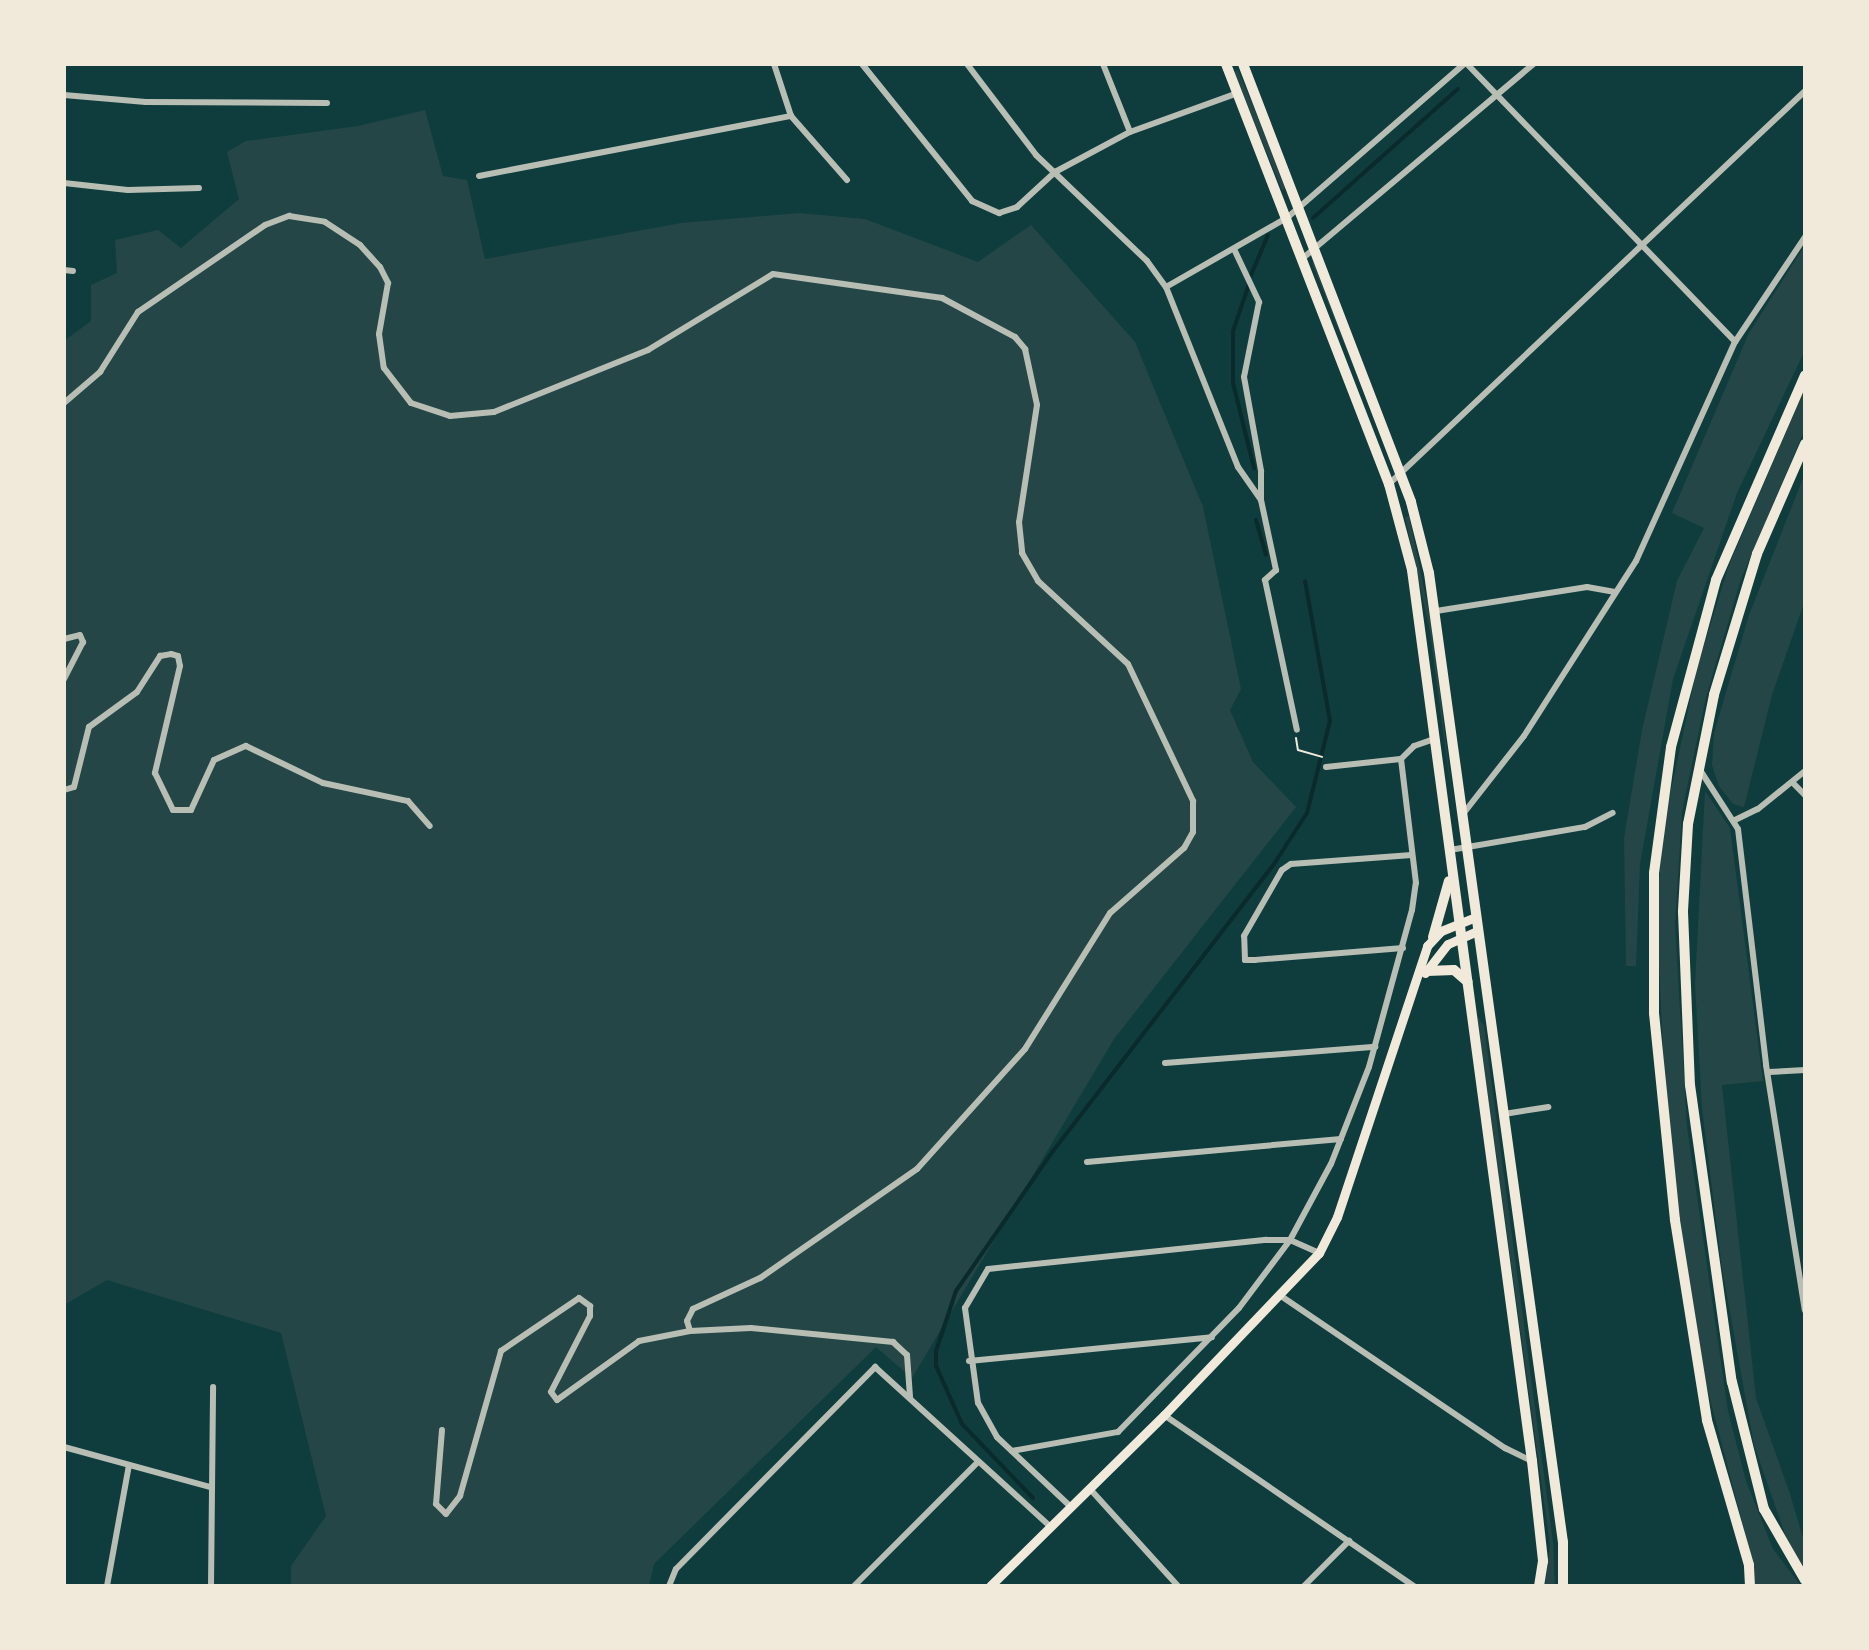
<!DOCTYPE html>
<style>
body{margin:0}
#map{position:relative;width:1869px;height:1650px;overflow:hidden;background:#0f3d3e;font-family:"Alegreya Sans",sans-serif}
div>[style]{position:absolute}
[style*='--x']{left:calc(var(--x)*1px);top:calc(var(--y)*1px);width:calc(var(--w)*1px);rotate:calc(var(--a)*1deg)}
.green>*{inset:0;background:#244646}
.stream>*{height:4px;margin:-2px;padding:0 2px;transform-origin:2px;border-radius:2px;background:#0a2a2b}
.path>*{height:2px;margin:-1px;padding:0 1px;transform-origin:1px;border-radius:1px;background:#f1e9da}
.minor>*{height:6px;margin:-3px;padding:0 3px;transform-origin:3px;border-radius:3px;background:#b8beb3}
.secondary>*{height:9px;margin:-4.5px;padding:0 4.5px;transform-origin:4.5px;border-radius:4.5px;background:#f1e9da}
.primary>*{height:10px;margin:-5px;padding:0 5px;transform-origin:5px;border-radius:5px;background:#f1e9da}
span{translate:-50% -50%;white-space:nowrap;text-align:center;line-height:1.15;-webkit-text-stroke:6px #f1e9da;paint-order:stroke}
.frame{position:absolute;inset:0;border:66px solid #f1e9da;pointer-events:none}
</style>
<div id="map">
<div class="green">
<i style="clip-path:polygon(1238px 70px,1287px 188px,1282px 190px,1234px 72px)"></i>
<i style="clip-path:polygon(425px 110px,443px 176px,467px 180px,485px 259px,681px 223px,799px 213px,865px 219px,978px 262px,1031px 225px,1135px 342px,1203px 507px,1241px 689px,1230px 710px,1253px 762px,1296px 807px,1114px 1039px,912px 1378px,876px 1347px,654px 1564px,649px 1586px,291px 1586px,291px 1566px,326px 1516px,281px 1333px,107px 1280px,64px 1305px,64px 341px,91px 321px,91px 285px,117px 273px,115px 240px,158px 230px,181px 248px,239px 199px,227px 152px,246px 141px,358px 126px)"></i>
<i style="clip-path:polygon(1805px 245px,1805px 350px,1737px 493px,1673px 679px,1640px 864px,1636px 966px,1626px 966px,1624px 838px,1642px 730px,1677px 581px,1704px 528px,1672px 513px,1749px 333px)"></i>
<i style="clip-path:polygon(1315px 261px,1386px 449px,1312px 263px)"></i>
<i style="clip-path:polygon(1805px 388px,1805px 429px,1741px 579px,1706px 697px,1682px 812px,1675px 925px,1687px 1127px,1728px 1411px,1746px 1481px,1773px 1549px,1801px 1586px,1754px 1586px,1754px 1567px,1705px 1380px,1679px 1213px,1665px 1094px,1657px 917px,1662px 833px,1697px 668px,1729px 565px)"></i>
<i style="clip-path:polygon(1805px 473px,1805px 600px,1772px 695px,1744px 807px,1733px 804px,1719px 786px,1712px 765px,1714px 733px,1749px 615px)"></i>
<i style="clip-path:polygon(1409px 516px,1433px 632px,1455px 822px,1430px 632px,1405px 517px)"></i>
<i style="clip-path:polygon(1705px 791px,1730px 828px,1763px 1081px,1722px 1085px,1756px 1398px,1790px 1494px,1805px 1545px,1805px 1569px,1787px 1540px,1754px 1445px,1722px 1268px,1702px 1109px,1695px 984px)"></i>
<i style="clip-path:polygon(1477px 1016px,1484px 1026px,1553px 1542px,1555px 1586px,1545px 1586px,1550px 1545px)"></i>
</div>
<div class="stream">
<i style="--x:1313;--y:218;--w:194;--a:-41.7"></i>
<i style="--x:1251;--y:275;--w:43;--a:-67"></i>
<i style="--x:1249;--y:284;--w:50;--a:108.8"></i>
<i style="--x:1233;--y:331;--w:52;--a:90"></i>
<i style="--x:1233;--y:383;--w:88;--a:76.1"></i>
<i style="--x:1256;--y:520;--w:36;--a:74"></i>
<i style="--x:1033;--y:1498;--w:103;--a:-133.8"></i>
<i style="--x:962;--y:1424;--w:64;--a:-114.1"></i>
<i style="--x:936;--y:1366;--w:15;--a:-90"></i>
<i style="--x:936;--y:1351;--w:63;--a:-71.6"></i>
<i style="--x:956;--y:1291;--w:170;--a:-55.3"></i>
<i style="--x:1053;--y:1151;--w:362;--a:-52.4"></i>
<i style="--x:1274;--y:864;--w:61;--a:-57.1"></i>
<i style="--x:1307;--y:813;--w:95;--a:-76"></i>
<i style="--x:1330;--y:721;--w:142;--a:-100.1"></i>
</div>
<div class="path">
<i style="--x:1296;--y:738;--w:12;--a:81"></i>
<i style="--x:1298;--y:750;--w:25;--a:16"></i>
</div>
<div class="minor">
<i style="--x:774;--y:64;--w:55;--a:71.9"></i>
<i style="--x:791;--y:116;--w:85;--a:48.8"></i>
<i style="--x:862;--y:64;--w:176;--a:51.2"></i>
<i style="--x:972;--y:201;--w:30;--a:24"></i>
<i style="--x:999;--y:213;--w:19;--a:-18"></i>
<i style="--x:1017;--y:207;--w:52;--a:-42.6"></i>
<i style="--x:1055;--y:172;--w:85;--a:-28.1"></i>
<i style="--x:1130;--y:132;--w:115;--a:-19.9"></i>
<i style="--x:967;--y:64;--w:114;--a:52.8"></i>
<i style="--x:1036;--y:155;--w:153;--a:43.7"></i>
<i style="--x:1147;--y:261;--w:32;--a:54"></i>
<i style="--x:1166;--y:287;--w:194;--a:68.2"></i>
<i style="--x:1238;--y:467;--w:40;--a:55.1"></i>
<i style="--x:1261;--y:500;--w:72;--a:77.9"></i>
<i style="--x:1276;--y:570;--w:15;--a:138"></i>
<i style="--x:1265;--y:580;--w:153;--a:78"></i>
<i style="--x:1103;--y:64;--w:73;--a:68.3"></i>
<i style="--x:1467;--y:64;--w:386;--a:46"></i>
<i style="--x:64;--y:95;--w:82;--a:4.9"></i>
<i style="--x:146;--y:102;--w:181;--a:0.3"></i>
<i style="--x:479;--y:176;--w:318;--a:-10.9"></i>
<i style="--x:64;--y:183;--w:64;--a:6.2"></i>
<i style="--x:128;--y:190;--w:71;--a:-1.6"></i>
<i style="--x:1234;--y:249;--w:59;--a:64.7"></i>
<i style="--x:1259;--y:302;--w:76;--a:101.3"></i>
<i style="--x:1244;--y:377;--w:96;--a:79.7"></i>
<i style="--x:1261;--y:471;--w:29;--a:90"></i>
<i style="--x:1303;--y:258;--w:301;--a:-40.1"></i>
<i style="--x:64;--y:270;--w:9;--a:6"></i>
<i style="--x:1166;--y:287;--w:141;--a:-29.8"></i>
<i style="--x:1288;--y:217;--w:233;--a:-41"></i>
<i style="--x:64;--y:403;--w:48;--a:-40.7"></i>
<i style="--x:100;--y:372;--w:71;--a:-57.7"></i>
<i style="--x:138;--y:312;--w:154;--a:-34.4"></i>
<i style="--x:265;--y:225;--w:26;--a:-21"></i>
<i style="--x:289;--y:216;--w:36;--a:9"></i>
<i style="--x:325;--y:222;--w:42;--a:33.3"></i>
<i style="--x:360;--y:245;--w:30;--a:48"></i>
<i style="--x:380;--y:267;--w:18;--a:63"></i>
<i style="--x:388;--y:283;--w:52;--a:100"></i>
<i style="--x:379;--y:334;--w:34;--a:82"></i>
<i style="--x:384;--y:368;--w:44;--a:52.4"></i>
<i style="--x:411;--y:403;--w:41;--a:18.4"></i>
<i style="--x:450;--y:416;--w:44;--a:-5.2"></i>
<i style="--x:494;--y:412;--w:166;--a:-21.9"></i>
<i style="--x:648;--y:350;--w:146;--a:-31.3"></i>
<i style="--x:773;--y:274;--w:171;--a:8.1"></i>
<i style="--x:942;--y:298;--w:83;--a:28.1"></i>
<i style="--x:1015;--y:337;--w:16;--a:50"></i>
<i style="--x:1025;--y:349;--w:57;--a:77.9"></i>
<i style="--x:1037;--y:405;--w:118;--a:98.7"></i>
<i style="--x:1019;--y:522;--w:31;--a:84"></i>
<i style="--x:1022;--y:553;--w:32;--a:60"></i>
<i style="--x:1038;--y:581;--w:122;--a:42.7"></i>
<i style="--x:1128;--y:664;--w:152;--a:64.6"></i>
<i style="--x:1193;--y:801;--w:31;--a:90"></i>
<i style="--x:1193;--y:832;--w:18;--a:119"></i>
<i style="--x:1184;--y:848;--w:98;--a:138.7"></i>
<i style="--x:1110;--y:913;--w:160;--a:122"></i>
<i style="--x:1025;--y:1049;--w:161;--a:132"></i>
<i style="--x:917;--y:1169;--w:191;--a:145.2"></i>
<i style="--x:760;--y:1278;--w:74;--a:155.2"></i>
<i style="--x:693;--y:1309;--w:13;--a:117"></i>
<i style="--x:687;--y:1321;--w:10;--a:73"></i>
<i style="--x:1389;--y:484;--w:572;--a:-43.37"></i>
<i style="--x:1436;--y:611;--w:153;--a:-9"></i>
<i style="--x:1587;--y:587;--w:27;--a:10"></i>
<i style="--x:64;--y:639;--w:16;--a:-14"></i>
<i style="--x:80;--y:635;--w:8;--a:67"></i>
<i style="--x:83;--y:642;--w:42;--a:117.2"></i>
<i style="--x:1326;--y:767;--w:75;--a:-6.1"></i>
<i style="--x:1401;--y:759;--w:18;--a:-45"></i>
<i style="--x:1414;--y:746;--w:21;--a:-19"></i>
<i style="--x:1700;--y:770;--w:70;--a:57.2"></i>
<i style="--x:1738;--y:829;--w:238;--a:83.2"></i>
<i style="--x:1766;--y:1065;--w:248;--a:81"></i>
<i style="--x:1793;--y:783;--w:17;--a:45"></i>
<i style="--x:64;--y:790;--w:10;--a:-17"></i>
<i style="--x:74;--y:787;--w:62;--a:-76"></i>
<i style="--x:89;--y:727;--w:59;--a:-36.1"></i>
<i style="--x:137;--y:692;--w:43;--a:-57.4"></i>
<i style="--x:160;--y:656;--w:11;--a:-10"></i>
<i style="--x:171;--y:654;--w:7;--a:16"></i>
<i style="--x:178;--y:656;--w:10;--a:79"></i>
<i style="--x:180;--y:666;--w:110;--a:103.2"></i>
<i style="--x:155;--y:773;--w:41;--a:64.1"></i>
<i style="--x:173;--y:810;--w:18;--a:0"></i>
<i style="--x:191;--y:810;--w:55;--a:-65.3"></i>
<i style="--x:214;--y:760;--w:35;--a:-24"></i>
<i style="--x:246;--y:746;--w:85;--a:25.7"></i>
<i style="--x:323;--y:783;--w:87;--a:12"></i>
<i style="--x:408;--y:801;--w:33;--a:49"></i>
<i style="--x:1463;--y:814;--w:99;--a:-52"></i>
<i style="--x:1524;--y:736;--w:208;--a:-57.4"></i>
<i style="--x:1636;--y:561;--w:240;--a:-65.7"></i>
<i style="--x:1735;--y:342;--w:126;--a:-56.3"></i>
<i style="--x:1735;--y:820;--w:25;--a:-26"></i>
<i style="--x:1758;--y:809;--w:60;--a:-39"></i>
<i style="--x:1450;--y:850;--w:137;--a:-9.7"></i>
<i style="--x:1585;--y:827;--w:31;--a:-27"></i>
<i style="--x:1403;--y:948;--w:148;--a:175.4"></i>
<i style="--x:1255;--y:960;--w:10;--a:180"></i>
<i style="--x:1245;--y:960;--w:24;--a:-92"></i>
<i style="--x:1244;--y:936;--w:76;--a:-60.1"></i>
<i style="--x:1282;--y:870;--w:11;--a:-34"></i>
<i style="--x:1291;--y:864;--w:121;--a:-4.3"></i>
<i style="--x:1165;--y:1063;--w:211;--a:-4.4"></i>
<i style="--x:1769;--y:1072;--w:36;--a:-3"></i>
<i style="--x:1504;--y:1114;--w:45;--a:-9"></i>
<i style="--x:1087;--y:1162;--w:255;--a:-5.2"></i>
<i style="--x:1281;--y:1296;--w:271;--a:34.2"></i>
<i style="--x:1505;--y:1448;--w:30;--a:26"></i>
<i style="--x:969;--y:1361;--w:244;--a:-5.6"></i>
<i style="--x:1164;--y:1415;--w:303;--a:34.4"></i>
<i style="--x:442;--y:1430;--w:74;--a:94.6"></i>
<i style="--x:436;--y:1504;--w:14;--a:45"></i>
<i style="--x:446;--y:1514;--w:23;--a:-52"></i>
<i style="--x:460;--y:1496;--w:151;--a:-74.2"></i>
<i style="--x:501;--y:1351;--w:94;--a:-34.2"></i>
<i style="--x:579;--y:1298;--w:14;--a:36"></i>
<i style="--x:590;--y:1306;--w:10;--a:90"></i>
<i style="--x:590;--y:1316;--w:85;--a:117.2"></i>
<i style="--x:551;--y:1392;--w:10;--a:53"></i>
<i style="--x:557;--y:1400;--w:101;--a:-35.7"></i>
<i style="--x:639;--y:1341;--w:52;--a:-11.1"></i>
<i style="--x:690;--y:1331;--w:61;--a:-2.8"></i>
<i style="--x:751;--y:1328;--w:143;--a:5.6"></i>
<i style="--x:893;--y:1342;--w:19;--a:43"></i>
<i style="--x:907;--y:1355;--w:42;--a:85.9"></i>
<i style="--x:64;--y:1447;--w:151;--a:15.3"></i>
<i style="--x:1012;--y:1451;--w:108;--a:-10.2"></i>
<i style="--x:1118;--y:1432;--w:173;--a:-45.7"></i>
<i style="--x:1239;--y:1308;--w:85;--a:-53.1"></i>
<i style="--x:1290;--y:1240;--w:86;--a:-61.7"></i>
<i style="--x:1331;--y:1164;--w:104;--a:-68.6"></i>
<i style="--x:1369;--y:1067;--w:163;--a:-74.7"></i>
<i style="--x:1412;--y:910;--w:27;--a:-82"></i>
<i style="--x:1416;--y:883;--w:125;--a:-96.9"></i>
<i style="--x:1090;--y:1489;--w:131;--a:47.8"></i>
<i style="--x:1072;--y:1508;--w:103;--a:-136.6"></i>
<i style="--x:997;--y:1437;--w:39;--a:-119"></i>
<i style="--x:978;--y:1403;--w:96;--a:-97.8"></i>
<i style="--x:965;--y:1308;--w:45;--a:-59.5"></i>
<i style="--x:988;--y:1269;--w:280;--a:-6"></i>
<i style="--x:1266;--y:1240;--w:24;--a:0"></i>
<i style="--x:1290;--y:1240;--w:32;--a:24"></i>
<i style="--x:107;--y:1586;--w:123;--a:-79.7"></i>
<i style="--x:211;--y:1586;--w:199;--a:-89.4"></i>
<i style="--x:669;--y:1586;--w:18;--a:-68"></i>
<i style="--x:676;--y:1569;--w:284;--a:-45.4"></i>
<i style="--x:875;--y:1367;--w:239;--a:42.3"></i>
<i style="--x:854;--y:1586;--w:174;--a:-45"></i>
<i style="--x:1304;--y:1586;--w:64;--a:-45"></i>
</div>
<div class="secondary">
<i style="--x:1425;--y:973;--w:37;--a:-52"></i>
<i style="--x:1448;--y:944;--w:32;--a:-24"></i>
<i style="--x:990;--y:1586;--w:244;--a:-44.5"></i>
<i style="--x:1164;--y:1415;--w:224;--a:-46.3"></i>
<i style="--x:1319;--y:1253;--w:40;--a:-63.4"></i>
<i style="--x:1337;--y:1217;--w:286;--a:-71.6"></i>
<i style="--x:1427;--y:946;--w:21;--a:-47"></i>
<i style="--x:1441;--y:931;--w:37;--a:-22"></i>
</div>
<div class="primary">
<i style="--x:1226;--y:64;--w:451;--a:68.8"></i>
<i style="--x:1389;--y:484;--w:89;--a:75"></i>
<i style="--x:1412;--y:570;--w:899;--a:82.33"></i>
<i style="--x:1532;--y:1461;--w:101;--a:83.7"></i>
<i style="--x:1543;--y:1561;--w:25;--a:99"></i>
<i style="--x:1243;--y:64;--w:469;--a:69"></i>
<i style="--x:1411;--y:502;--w:73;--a:75.8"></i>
<i style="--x:1429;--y:573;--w:978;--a:82.13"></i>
<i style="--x:1563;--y:1542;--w:44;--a:90"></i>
<i style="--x:1805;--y:444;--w:120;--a:113.6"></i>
<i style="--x:1757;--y:554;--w:147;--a:107"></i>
<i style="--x:1714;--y:695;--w:132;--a:101.4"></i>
<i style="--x:1688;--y:824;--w:88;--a:93.3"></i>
<i style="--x:1683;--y:912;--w:173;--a:87.7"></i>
<i style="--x:1690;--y:1085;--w:300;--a:82"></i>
<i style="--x:1732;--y:1382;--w:131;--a:75.9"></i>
<i style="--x:1764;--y:1509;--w:82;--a:60"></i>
<i style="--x:1433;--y:937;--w:58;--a:-74.1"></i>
<i style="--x:1427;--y:971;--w:27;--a:-2"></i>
<i style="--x:1454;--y:970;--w:18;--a:41"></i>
<i style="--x:1750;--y:1586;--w:21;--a:-93"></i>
<i style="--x:1749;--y:1565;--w:151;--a:-106.2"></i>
<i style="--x:1707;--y:1420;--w:203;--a:-99.1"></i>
<i style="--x:1675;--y:1220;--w:208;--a:-95.8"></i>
<i style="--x:1654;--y:1013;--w:140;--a:-90"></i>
<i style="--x:1654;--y:873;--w:127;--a:-82.3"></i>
<i style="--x:1671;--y:747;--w:173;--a:-74.9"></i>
<i style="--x:1716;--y:580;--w:223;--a:-66.5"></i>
</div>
<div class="frame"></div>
</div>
